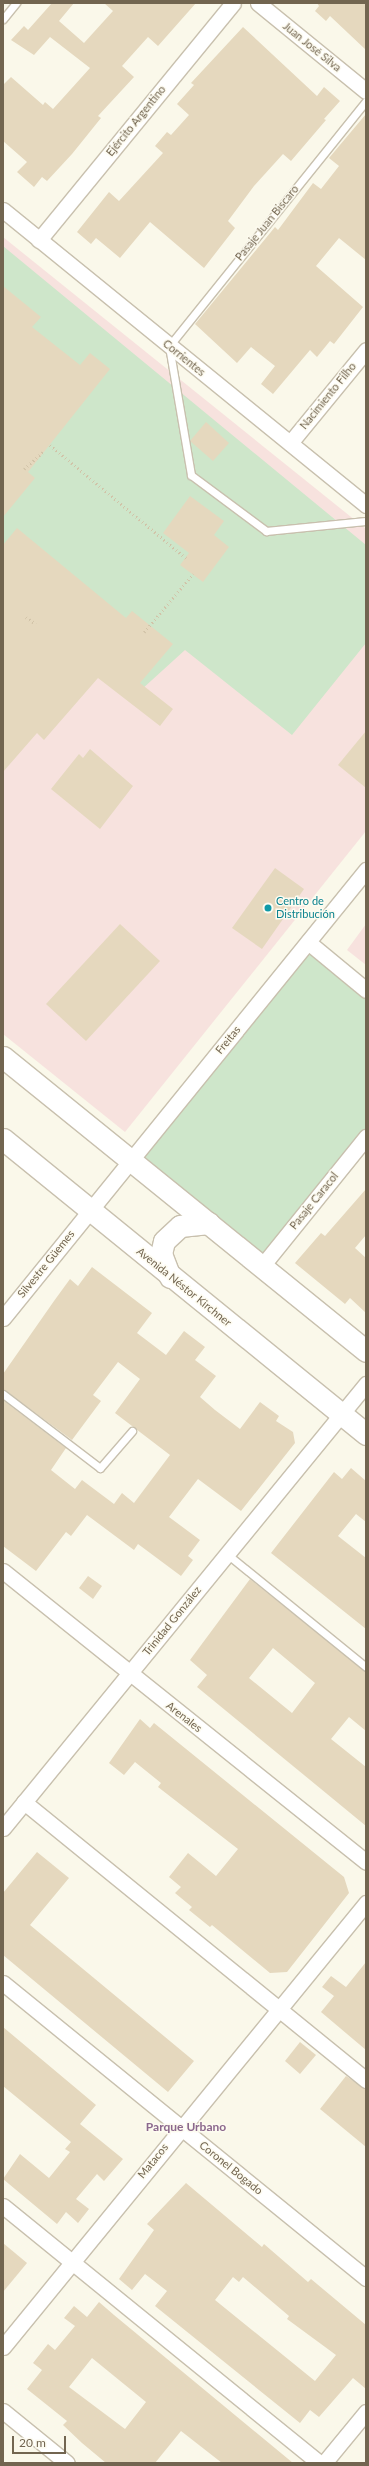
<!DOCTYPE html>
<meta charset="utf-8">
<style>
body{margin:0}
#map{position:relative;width:369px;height:2466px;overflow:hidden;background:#faf8ea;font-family:Lato,sans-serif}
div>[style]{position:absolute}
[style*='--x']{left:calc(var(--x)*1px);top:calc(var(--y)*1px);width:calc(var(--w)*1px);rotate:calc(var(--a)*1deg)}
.medical>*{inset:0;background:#f7e2de}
.green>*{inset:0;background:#cee6ca}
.building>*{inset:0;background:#e5d8be}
.path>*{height:2.5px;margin-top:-1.25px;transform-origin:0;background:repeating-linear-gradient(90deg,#d1c3a8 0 1px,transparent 0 4px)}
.roads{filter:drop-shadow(1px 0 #c8c0ae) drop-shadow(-1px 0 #c8c0ae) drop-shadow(0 1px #c8c0ae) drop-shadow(0 -1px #c8c0ae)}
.lane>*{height:7px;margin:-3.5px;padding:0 3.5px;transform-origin:3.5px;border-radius:3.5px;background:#fff}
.street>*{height:15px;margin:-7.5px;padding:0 7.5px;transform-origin:7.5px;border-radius:7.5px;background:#fff}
.secondary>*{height:21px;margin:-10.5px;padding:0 10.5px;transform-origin:10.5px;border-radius:10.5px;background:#fff}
.dots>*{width:11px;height:11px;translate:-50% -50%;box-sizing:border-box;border:2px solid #fdfbf0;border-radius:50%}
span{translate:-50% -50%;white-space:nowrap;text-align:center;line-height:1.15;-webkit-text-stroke:3px #fdfbf0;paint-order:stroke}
.street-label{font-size:11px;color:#726550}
.culture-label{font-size:11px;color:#0d838f}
.left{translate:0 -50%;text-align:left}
.neighbourhood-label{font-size:12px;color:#8b688d;font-weight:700}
.frame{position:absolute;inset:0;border:4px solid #726550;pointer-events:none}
.scale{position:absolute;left:12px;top:2436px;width:54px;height:18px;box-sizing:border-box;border:2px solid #726550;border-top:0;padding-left:5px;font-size:12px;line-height:14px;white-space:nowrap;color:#726550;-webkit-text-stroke:3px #fdfbf0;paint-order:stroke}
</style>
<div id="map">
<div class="medical">
<i style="clip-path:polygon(3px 237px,366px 529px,366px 831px,125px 1132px,3px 1034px)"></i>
<i style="clip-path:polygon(366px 924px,366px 965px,347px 950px)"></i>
</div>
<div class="green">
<i style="clip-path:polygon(3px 246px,366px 545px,366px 643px,292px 735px,185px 650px,141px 690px,3px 579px)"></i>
<i style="clip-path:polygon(309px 951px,366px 998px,366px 1130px,261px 1260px,138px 1159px)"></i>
</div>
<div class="building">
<i style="clip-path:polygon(52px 3px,74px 3px,59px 21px,84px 43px,113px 11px,104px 3px,196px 3px,158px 46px,148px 37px,122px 66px,134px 77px,98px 116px,101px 118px,72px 154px,47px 181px,42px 177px,34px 187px,17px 172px,27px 162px,3px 141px,3px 85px,11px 77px,43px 105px,45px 102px,53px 109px,90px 68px,50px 37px,34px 55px,11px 40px,24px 26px,28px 30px)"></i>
<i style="clip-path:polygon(317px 3px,366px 3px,366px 50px,330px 16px,326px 21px,315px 11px,319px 6px)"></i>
<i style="clip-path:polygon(243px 27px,317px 96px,324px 87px,340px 101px,324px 119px,326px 120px,291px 161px,283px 154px,254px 186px,228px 221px,235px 228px,204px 268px,150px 222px,120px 258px,96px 238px,91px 244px,77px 232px,109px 192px,119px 201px,163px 153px,155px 146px,167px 132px,171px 135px,189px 115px,177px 104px,194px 85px,191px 83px)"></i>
<i style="clip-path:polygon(366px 114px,366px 260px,339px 238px,316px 266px,363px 307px,334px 344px,330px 341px,317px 357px,310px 350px,273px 394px,261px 384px,275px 366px,251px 347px,237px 363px,195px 324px,275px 227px,278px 230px,313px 183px,321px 189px,339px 166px,329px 158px)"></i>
<i style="clip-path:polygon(3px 286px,41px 317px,32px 327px,80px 365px,90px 353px,110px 369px,28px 472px,35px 478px,3px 517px)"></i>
<i style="clip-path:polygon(206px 422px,229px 443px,213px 461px,190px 441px)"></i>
<i style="clip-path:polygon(190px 496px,224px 521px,214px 535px,229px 547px,203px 582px,180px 565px,189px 553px,163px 533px)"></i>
<i style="clip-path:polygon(17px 528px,126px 618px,132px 611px,173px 644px,140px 683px,173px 709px,160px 726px,98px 678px,44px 740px,37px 733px,3px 772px,3px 545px)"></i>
<i style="clip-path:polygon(366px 731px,366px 788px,338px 765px)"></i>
<i style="clip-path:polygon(90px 749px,133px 786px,100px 829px,51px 789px,79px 754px,83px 758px)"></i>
<i style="clip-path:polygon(275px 868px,304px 889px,262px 949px,232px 928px)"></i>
<i style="clip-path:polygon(120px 924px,160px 961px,86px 1041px,46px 1004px)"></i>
<i style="clip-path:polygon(366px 1189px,366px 1235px,355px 1248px,366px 1258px,366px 1313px,350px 1298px,345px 1304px,295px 1263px,321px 1233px,325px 1236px)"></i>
<i style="clip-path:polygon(92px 1267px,152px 1313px,137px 1333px,166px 1355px,184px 1331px,205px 1347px,195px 1360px,216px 1376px,200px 1397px,215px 1410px,240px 1429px,260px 1402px,279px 1416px,276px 1421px,293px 1432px,295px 1443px,241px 1511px,198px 1479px,169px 1517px,200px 1540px,188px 1556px,193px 1560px,181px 1576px,138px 1544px,134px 1550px,87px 1515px,71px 1536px,66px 1532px,36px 1571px,3px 1546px,3px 1400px,66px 1448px,51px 1470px,75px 1489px,82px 1480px,114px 1504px,122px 1493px,134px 1503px,170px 1455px,115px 1413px,140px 1379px,118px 1362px,93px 1395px,101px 1401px,72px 1440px,3px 1389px,3px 1374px,54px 1301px,70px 1279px,78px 1286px)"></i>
<i style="clip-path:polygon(351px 1468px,366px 1481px,366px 1522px,356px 1514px,338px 1536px,366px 1558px,366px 1629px,271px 1553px,334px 1472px,342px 1479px)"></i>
<i style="clip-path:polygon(88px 1576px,102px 1586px,93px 1599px,79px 1588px)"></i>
<i style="clip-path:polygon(evenodd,250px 1579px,366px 1672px,366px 1731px,349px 1717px,331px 1739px,366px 1767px,366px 1826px,197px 1687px,207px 1675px,190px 1660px,250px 1579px,273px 1648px,315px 1683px,292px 1713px,249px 1678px,273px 1648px)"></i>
<i style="clip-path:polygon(140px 1719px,150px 1728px,154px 1723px,344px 1877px,349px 1893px,287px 1972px,270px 1973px,212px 1925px,210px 1927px,189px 1910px,192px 1907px,175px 1893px,181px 1887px,169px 1877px,188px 1853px,216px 1876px,238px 1849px,158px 1787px,161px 1783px,135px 1762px,124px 1775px,109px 1763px)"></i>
<i style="clip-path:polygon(37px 1852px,69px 1878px,30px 1925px,194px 2061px,168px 2092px,3px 1955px,3px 1893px)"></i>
<i style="clip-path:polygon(366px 1962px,366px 2050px,321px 2012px,334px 1996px,322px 1987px,331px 1976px,346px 1987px)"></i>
<i style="clip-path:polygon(3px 2027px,96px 2105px,80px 2124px,123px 2159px,104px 2181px,97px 2174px,76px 2199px,89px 2209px,78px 2223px,66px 2212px,57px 2224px,3px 2179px,20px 2154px,49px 2178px,70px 2152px,65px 2149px,71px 2142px,3px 2086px)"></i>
<i style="clip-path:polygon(300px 2042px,316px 2055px,300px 2074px,285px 2061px)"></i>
<i style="clip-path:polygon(346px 2076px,366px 2089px,366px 2147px,320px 2109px)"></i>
<i style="clip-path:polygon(evenodd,186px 2183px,262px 2247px,264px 2244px,308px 2282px,311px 2279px,366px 2325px,366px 2389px,353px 2378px,319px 2417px,310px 2410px,300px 2423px,155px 2306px,167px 2291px,145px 2274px,132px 2290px,119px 2279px,154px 2230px,147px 2224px,186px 2183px,233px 2277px,239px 2282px,243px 2277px,289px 2316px,287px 2319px,336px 2355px,315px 2381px,215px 2300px,233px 2277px)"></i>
<i style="clip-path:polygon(3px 2243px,27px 2263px,3px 2292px)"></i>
<i style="clip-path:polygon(evenodd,99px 2302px,114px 2315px,293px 2463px,222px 2463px,181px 2431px,155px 2463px,106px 2463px,82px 2443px,63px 2425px,67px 2421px,27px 2389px,42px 2370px,33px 2363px,48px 2344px,55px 2350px,75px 2326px,64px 2318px,74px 2306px,87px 2317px,99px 2302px,92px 2358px,146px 2402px,125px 2429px,69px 2387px,92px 2358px)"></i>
</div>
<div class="path">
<i style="--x:50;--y:445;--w:177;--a:39.7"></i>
<i style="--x:24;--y:469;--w:27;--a:-42"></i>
<i style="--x:26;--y:617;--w:12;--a:35"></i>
<i style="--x:144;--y:632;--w:76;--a:-49.8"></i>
</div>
<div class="roads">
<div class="lane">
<i style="--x:3;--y:19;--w:21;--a:-51"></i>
<i style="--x:366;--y:101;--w:314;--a:128.8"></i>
<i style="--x:169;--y:346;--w:131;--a:80.3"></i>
<i style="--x:191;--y:475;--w:94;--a:36.7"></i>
<i style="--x:266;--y:531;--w:100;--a:-5.7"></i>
<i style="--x:3;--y:1394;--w:122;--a:37.3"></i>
<i style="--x:100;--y:1468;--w:49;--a:-49.1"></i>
<i style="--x:227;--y:1554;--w:179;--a:39.1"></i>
</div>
<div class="street">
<i style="--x:258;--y:3;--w:139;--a:39.2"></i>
<i style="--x:3;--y:210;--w:468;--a:39.1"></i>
<i style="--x:39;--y:240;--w:306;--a:-50.7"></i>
<i style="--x:290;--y:443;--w:120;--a:-50.7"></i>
<i style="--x:308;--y:942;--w:75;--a:39.6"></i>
<i style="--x:262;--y:1266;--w:166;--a:-51.1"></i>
<i style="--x:3;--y:1318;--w:577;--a:-50.98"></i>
<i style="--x:3;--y:1571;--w:465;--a:38.7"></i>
<i style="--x:24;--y:1802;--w:441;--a:39.1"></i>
<i style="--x:3;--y:1828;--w:574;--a:-50.73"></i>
<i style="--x:3;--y:1983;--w:468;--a:39.1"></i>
<i style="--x:3;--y:2206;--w:407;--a:39.1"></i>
<i style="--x:3;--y:2347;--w:574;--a:-50.73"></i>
<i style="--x:3;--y:2411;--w:82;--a:39.1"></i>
<i style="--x:324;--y:2463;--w:66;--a:-50.5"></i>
</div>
<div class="secondary">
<i style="--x:3;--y:1057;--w:467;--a:39"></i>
<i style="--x:3;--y:1139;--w:468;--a:39.1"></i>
<i style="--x:170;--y:1277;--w:25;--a:-111"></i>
<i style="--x:161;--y:1254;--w:13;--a:-77"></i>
<i style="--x:164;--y:1241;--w:22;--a:-43"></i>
<i style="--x:180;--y:1226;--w:29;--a:-6"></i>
</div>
</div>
<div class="dots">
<i style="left:268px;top:908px;background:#0f9aa8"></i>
</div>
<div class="street-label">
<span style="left:312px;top:47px;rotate:39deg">Juan José Silva</span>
<span style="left:136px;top:121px;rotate:-51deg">Ejército Argentino</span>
<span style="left:267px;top:223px;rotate:-51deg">Pasaje Juan Biscaro</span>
<span style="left:184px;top:358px;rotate:39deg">Corrientes</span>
<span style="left:328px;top:396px;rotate:-51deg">Nacimiento Filho</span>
<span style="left:228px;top:1040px;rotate:-51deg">Freitas</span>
<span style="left:314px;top:1201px;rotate:-51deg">Pasaje Caracol</span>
<span style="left:46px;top:1264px;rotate:-51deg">Silvestre Güemes</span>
<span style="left:184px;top:1287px;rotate:39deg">Avenida Néstor Kirchner</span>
<span style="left:172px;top:1621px;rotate:-51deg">Trinidad González</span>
<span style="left:184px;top:1717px;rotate:38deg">Arenales</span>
<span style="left:153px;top:2161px;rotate:-51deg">Matacos</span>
<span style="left:231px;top:2168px;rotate:39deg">Coronel Bogado</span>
</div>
<div class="culture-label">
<span class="left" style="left:276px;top:908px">Centro de<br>Distribución</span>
</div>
<div class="neighbourhood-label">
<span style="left:186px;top:2127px">Parque Urbano</span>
</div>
<div class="frame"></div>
<div class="scale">20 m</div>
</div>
